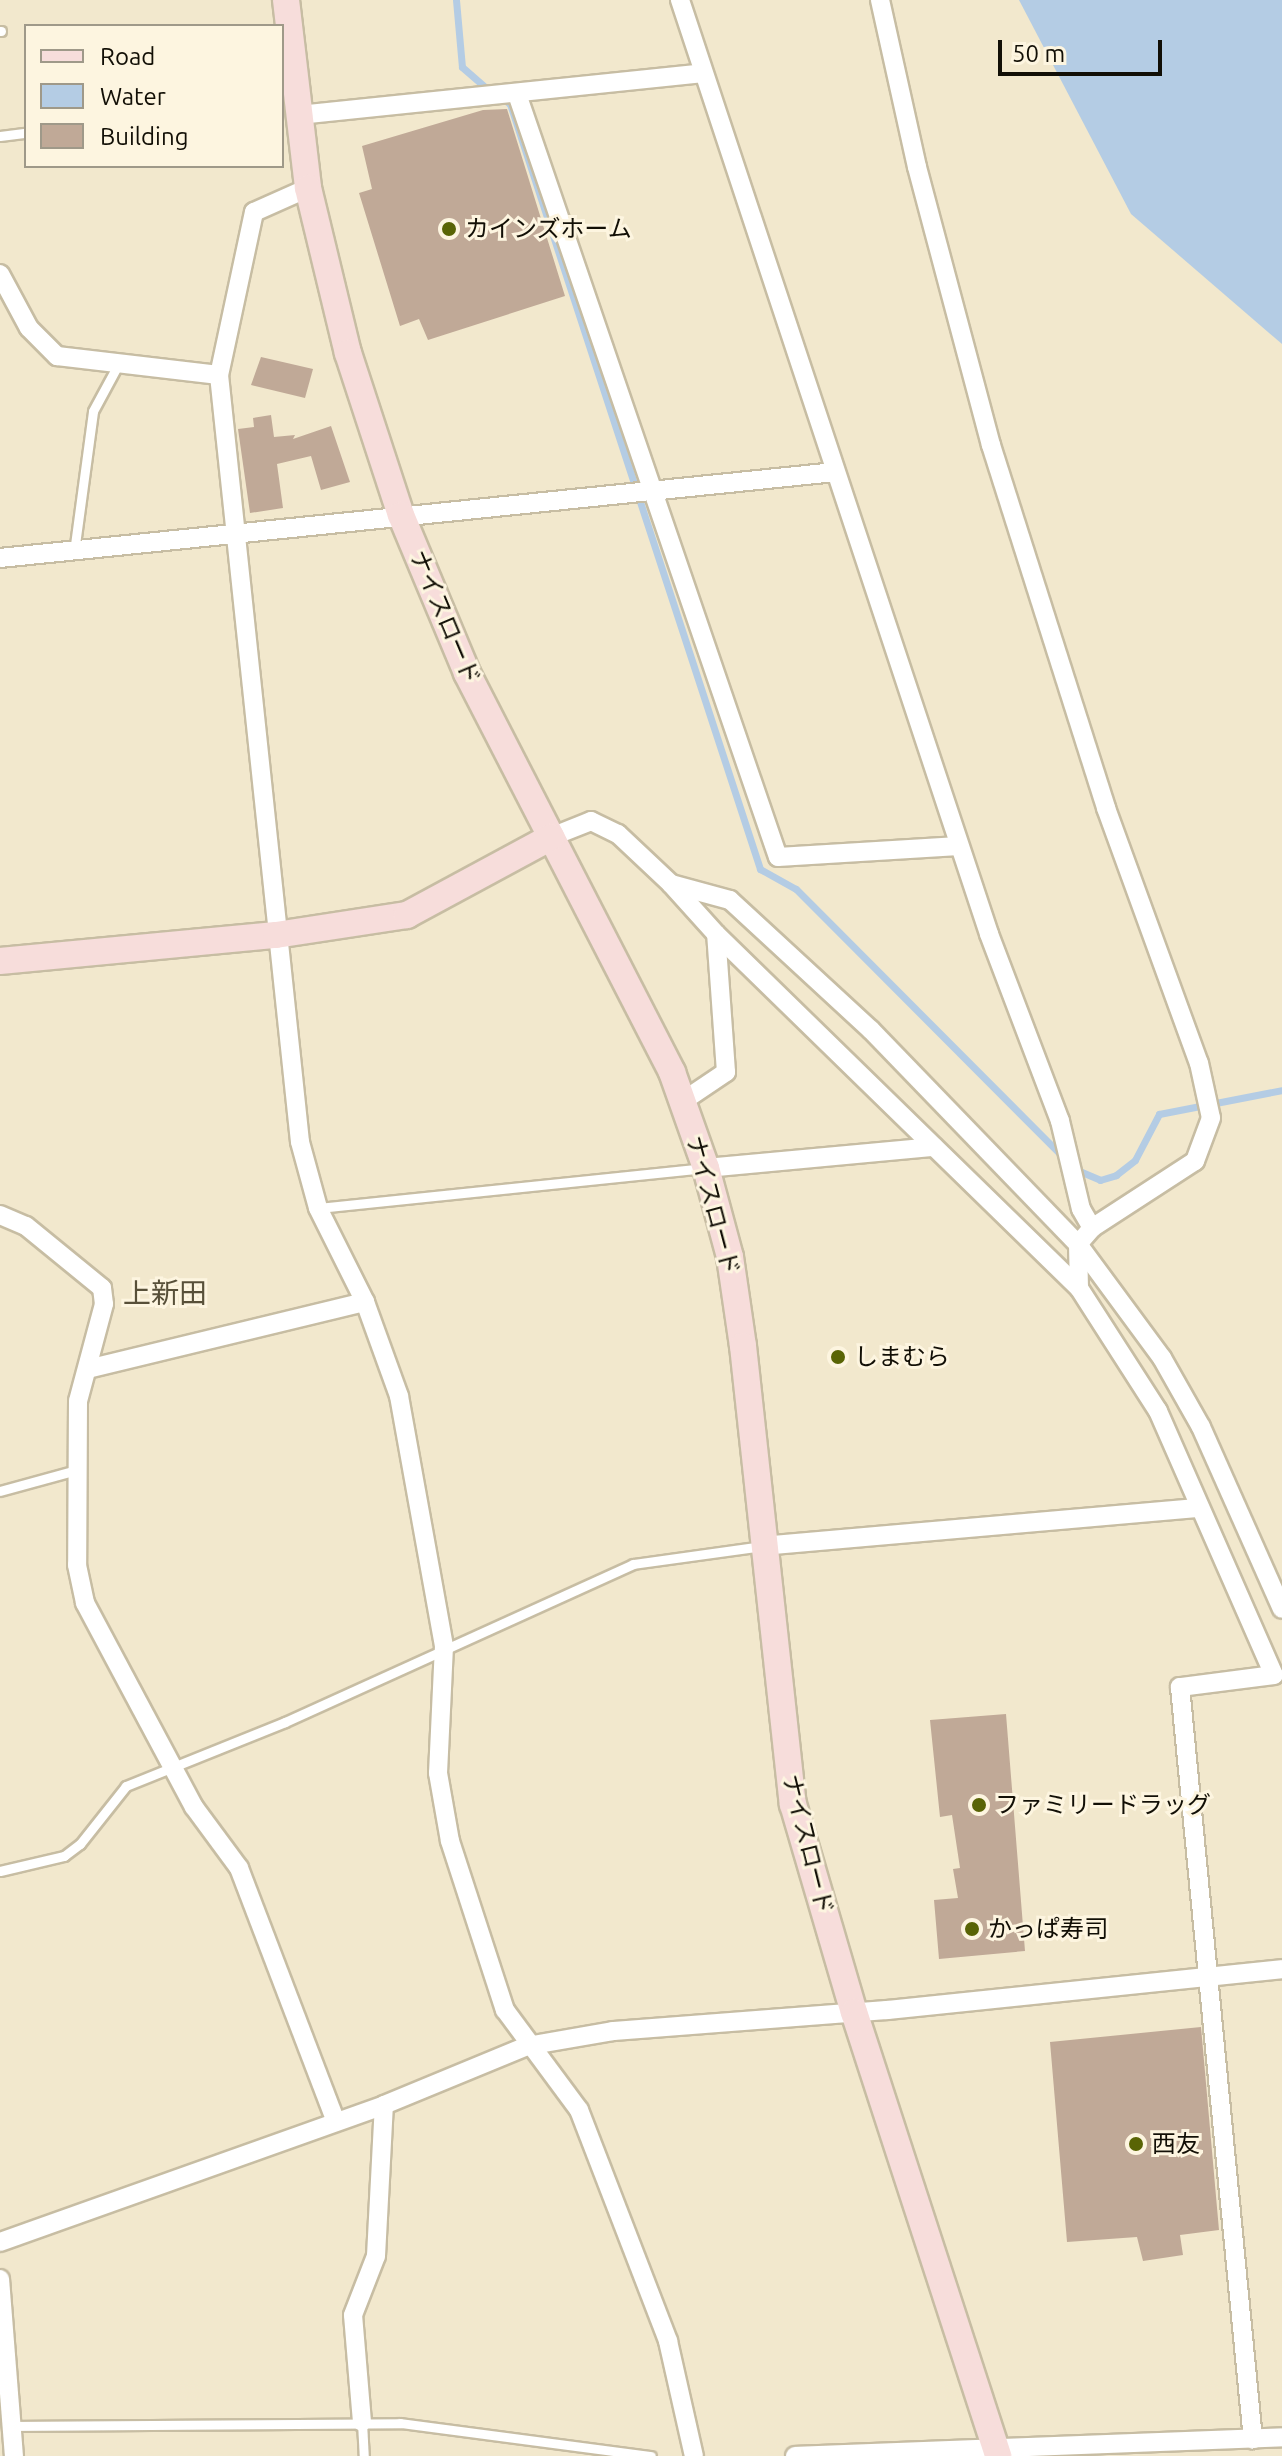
<!DOCTYPE html>
<meta charset="utf-8">
<style>
body{margin:0}
#map{position:relative;width:1282px;height:2456px;overflow:hidden;background:#f2e8cd;font-family:Ubuntu,"Noto Sans JP",sans-serif}
div>[style]{position:absolute}
[style*='--x']{left:calc(var(--x)*1px);top:calc(var(--y)*1px);width:calc(var(--w)*1px);rotate:calc(var(--a)*1deg)}
.water>*{inset:0;background:#b4cce4}
.stream>*{height:7px;margin:-3.5px;padding:0 3.5px;transform-origin:3.5px;border-radius:3.5px;background:#b4cce4}
.building>*{inset:0;background:#c0a997}
.roads{filter:drop-shadow(2px 0 #c7bda3) drop-shadow(-2px 0 #c7bda3) drop-shadow(0 2px #c7bda3) drop-shadow(0 -2px #c7bda3)}
.lane>*{height:9px;margin:-4.5px;padding:0 4.5px;transform-origin:4.5px;border-radius:4.5px;background:#fff}
.street>*{height:18px;margin:-9px;padding:0 9px;transform-origin:9px;border-radius:9px;background:#fff}
.secondary>*{height:26px;margin:-13px;padding:0 13px;transform-origin:13px;border-radius:13px;background:#f7dddb}
.dots>*{width:22px;height:22px;translate:-50% -50%;box-sizing:border-box;border:4px solid #fdf5e0;border-radius:50%}
span{translate:-50% -50%;white-space:nowrap;text-align:center;line-height:1.15;-webkit-text-stroke:6px #fdf5e0;paint-order:stroke}
.poi-label{font-size:24px;color:#120f06}
.left{translate:0 -50%;text-align:left}
.street-label{font-size:24px;color:#120f06}
.quarter-label{font-size:28px;color:#585039}
.legend{position:absolute;left:24px;top:24px;width:260px;height:144px;box-sizing:border-box;background:#fdf5e0;border:2px solid #9f9989;margin:0;padding:10px 14px;list-style:none;font-size:24px;color:#120f06}
.legend li{display:flex;align-items:center;gap:16px;height:40px}
.legend b{width:40px;border:2px solid #9f9989}
.scale{position:absolute;left:998px;top:40px;width:164px;height:36px;box-sizing:border-box;border:4px solid #120f06;border-top:0;padding-left:10px;font-size:24px;line-height:28px;white-space:nowrap;color:#120f06;-webkit-text-stroke:6px #fdf5e0;paint-order:stroke}
</style>
<div id="map">
<div class="water">
<i style="clip-path:polygon(1019px 0,1282px 0,1282px 344px,1131px 214px)"></i>
</div>
<div class="stream">
<i style="--x:456;--y:0;--w:67;--a:84.9"></i>
<i style="--x:462;--y:67;--w:33;--a:41"></i>
<i style="--x:501;--y:97;--w:11;--a:38"></i>
<i style="--x:510;--y:104;--w:805;--a:71.9"></i>
<i style="--x:760;--y:869;--w:41;--a:29.1"></i>
<i style="--x:796;--y:889;--w:381;--a:45.1"></i>
<i style="--x:1077;--y:1170;--w:25;--a:23"></i>
<i style="--x:1100;--y:1180;--w:17;--a:-17"></i>
<i style="--x:1116;--y:1175;--w:24;--a:-38"></i>
<i style="--x:1135;--y:1160;--w:52;--a:-62.4"></i>
<i style="--x:1159;--y:1114;--w:125;--a:-11"></i>
</div>
<div class="building">
<i style="clip-path:polygon(507px 109px,565px 296px,428px 340px,419px 319px,400px 326px,359px 193px,372px 189px,362px 146px,483px 110px)"></i>
<i style="clip-path:polygon(261px 357px,313px 369px,305px 398px,251px 385px)"></i>
<i style="clip-path:polygon(271px 415px,274px 437px,295px 435px,293px 439px,331px 426px,350px 482px,321px 490px,311px 456px,277px 464px,283px 508px,250px 513px,238px 429px,254px 427px,253px 418px)"></i>
<i style="clip-path:polygon(1006px 1714px,1025px 1951px,939px 1959px,934px 1900px,958px 1898px,953px 1869px,960px 1868px,952px 1815px,940px 1817px,930px 1720px)"></i>
<i style="clip-path:polygon(1201px 2027px,1219px 2230px,1180px 2235px,1183px 2255px,1143px 2261px,1137px 2237px,1067px 2242px,1050px 2042px)"></i>
</div>
<div class="roads">
<div class="lane">
<i style="--x:0;--y:31;--w:1;--a:0"></i>
<i style="--x:0;--y:136;--w:26;--a:-7"></i>
<i style="--x:74;--y:552;--w:142;--a:-82.3"></i>
<i style="--x:93;--y:411;--w:55;--a:-61.6"></i>
<i style="--x:318;--y:1208;--w:387;--a:-5.9"></i>
<i style="--x:0;--y:1491;--w:80;--a:-15.3"></i>
<i style="--x:0;--y:1871;--w:66;--a:-13.2"></i>
<i style="--x:64;--y:1856;--w:20;--a:-37"></i>
<i style="--x:80;--y:1844;--w:74;--a:-51.6"></i>
<i style="--x:126;--y:1786;--w:171;--a:-21.9"></i>
<i style="--x:285;--y:1722;--w:382;--a:-24.4"></i>
<i style="--x:633;--y:1564;--w:130;--a:-7.9"></i>
<i style="--x:362;--y:2422;--w:34;--a:87"></i>
<i style="--x:11;--y:2426;--w:389;--a:-0.4"></i>
<i style="--x:400;--y:2423;--w:253;--a:7.5"></i>
</div>
<div class="street">
<i style="--x:680;--y:0;--w:984;--a:71.69"></i>
<i style="--x:989;--y:934;--w:200;--a:69.2"></i>
<i style="--x:1060;--y:1121;--w:90;--a:76.6"></i>
<i style="--x:1081;--y:1209;--w:22;--a:60"></i>
<i style="--x:880;--y:0;--w:171;--a:77.5"></i>
<i style="--x:917;--y:167;--w:288;--a:75.1"></i>
<i style="--x:991;--y:445;--w:381;--a:72.4"></i>
<i style="--x:1106;--y:808;--w:271;--a:70"></i>
<i style="--x:1199;--y:1063;--w:56;--a:77.7"></i>
<i style="--x:1211;--y:1118;--w:46;--a:110.4"></i>
<i style="--x:1195;--y:1161;--w:123;--a:147"></i>
<i style="--x:1092;--y:1228;--w:21;--a:131"></i>
<i style="--x:1078;--y:1244;--w:44;--a:88.7"></i>
<i style="--x:1079;--y:1288;--w:146;--a:57.3"></i>
<i style="--x:1158;--y:1411;--w:288;--a:66.3"></i>
<i style="--x:1274;--y:1675;--w:95;--a:172.7"></i>
<i style="--x:1180;--y:1687;--w:756;--a:84.46"></i>
<i style="--x:517;--y:94;--w:806;--a:71.12"></i>
<i style="--x:778;--y:857;--w:181;--a:-3.5"></i>
<i style="--x:298;--y:115;--w:406;--a:-5.9"></i>
<i style="--x:308;--y:188;--w:59;--a:156"></i>
<i style="--x:254;--y:212;--w:167;--a:102.1"></i>
<i style="--x:219;--y:375;--w:771;--a:83.97"></i>
<i style="--x:300;--y:1142;--w:68;--a:74.7"></i>
<i style="--x:318;--y:1208;--w:105;--a:63.4"></i>
<i style="--x:365;--y:1302;--w:100;--a:70.1"></i>
<i style="--x:399;--y:1396;--w:254;--a:79.8"></i>
<i style="--x:444;--y:1646;--w:127;--a:92.7"></i>
<i style="--x:438;--y:1773;--w:69;--a:80"></i>
<i style="--x:450;--y:1841;--w:178;--a:72"></i>
<i style="--x:505;--y:2010;--w:124;--a:53.5"></i>
<i style="--x:579;--y:2110;--w:248;--a:68.9"></i>
<i style="--x:668;--y:2341;--w:118;--a:77.3"></i>
<i style="--x:0;--y:274;--w:61;--a:61.8"></i>
<i style="--x:29;--y:328;--w:40;--a:45"></i>
<i style="--x:57;--y:356;--w:163;--a:6.7"></i>
<i style="--x:0;--y:558;--w:839;--a:-5.88"></i>
<i style="--x:551;--y:837;--w:43;--a:-21.8"></i>
<i style="--x:591;--y:821;--w:30;--a:26"></i>
<i style="--x:618;--y:834;--w:73;--a:43.3"></i>
<i style="--x:671;--y:884;--w:61;--a:15.2"></i>
<i style="--x:730;--y:900;--w:192;--a:42.7"></i>
<i style="--x:871;--y:1030;--w:298;--a:46"></i>
<i style="--x:1078;--y:1244;--w:142;--a:53.6"></i>
<i style="--x:1162;--y:1358;--w:79;--a:60.5"></i>
<i style="--x:1201;--y:1427;--w:199;--a:66"></i>
<i style="--x:671;--y:884;--w:67;--a:48"></i>
<i style="--x:716;--y:934;--w:507;--a:44.28"></i>
<i style="--x:683;--y:1101;--w:52;--a:-34"></i>
<i style="--x:726;--y:1072;--w:138;--a:-94.1"></i>
<i style="--x:706;--y:1168;--w:229;--a:-5.3"></i>
<i style="--x:0;--y:1215;--w:28;--a:23"></i>
<i style="--x:26;--y:1226;--w:98;--a:39.2"></i>
<i style="--x:102;--y:1288;--w:16;--a:83"></i>
<i style="--x:104;--y:1304;--w:100;--a:105"></i>
<i style="--x:78;--y:1401;--w:164;--a:90.3"></i>
<i style="--x:77;--y:1565;--w:39;--a:78"></i>
<i style="--x:85;--y:1603;--w:231;--a:61.9"></i>
<i style="--x:194;--y:1807;--w:76;--a:53.6"></i>
<i style="--x:239;--y:1868;--w:270;--a:69.1"></i>
<i style="--x:88;--y:1369;--w:285;--a:-13.6"></i>
<i style="--x:762;--y:1546;--w:439;--a:-5"></i>
<i style="--x:0;--y:2242;--w:408;--a:-19.6"></i>
<i style="--x:384;--y:2105;--w:155;--a:-22.4"></i>
<i style="--x:527;--y:2046;--w:87;--a:-9.9"></i>
<i style="--x:613;--y:2031;--w:275;--a:-4.4"></i>
<i style="--x:887;--y:2010;--w:397;--a:-5.9"></i>
<i style="--x:0;--y:2279;--w:178;--a:85.5"></i>
<i style="--x:362;--y:2422;--w:107;--a:-94.8"></i>
<i style="--x:353;--y:2315;--w:63;--a:-68.7"></i>
<i style="--x:376;--y:2256;--w:151;--a:-87"></i>
<i style="--x:795;--y:2456;--w:487;--a:-2.2"></i>
</div>
<div class="secondary">
<i style="--x:286;--y:0;--w:189;--a:83.3"></i>
<i style="--x:308;--y:188;--w:170;--a:76.4"></i>
<i style="--x:348;--y:353;--w:170;--a:71.9"></i>
<i style="--x:401;--y:515;--w:171;--a:67.3"></i>
<i style="--x:467;--y:673;--w:449;--a:62.8"></i>
<i style="--x:672;--y:1072;--w:102;--a:70.5"></i>
<i style="--x:706;--y:1168;--w:92;--a:74.9"></i>
<i style="--x:730;--y:1257;--w:90;--a:81.7"></i>
<i style="--x:743;--y:1346;--w:461;--a:83.8"></i>
<i style="--x:793;--y:1804;--w:217;--a:73.7"></i>
<i style="--x:854;--y:2012;--w:467;--a:72"></i>
<i style="--x:0;--y:961;--w:277;--a:-5.4"></i>
<i style="--x:276;--y:935;--w:133;--a:-8.7"></i>
<i style="--x:407;--y:915;--w:164;--a:-28.4"></i>
</div>
</div>
<div class="dots">
<i style="left:449px;top:229px;background:#596405"></i>
<i style="left:838px;top:1357px;background:#596405"></i>
<i style="left:979px;top:1805px;background:#596405"></i>
<i style="left:972px;top:1929px;background:#596405"></i>
<i style="left:1136px;top:2144px;background:#596405"></i>
</div>
<div class="poi-label">
<span class="left" style="left:465px;top:229px">カインズホーム</span>
<span class="left" style="left:854px;top:1357px">しまむら</span>
<span class="left" style="left:995px;top:1805px">ファミリードラッグ</span>
<span class="left" style="left:988px;top:1929px">かっぱ寿司</span>
<span class="left" style="left:1152px;top:2144px">西友</span>
</div>
<div class="street-label">
<span style="left:445px;top:617px;rotate:67deg">ナイスロード</span>
<span style="left:713px;top:1205px;rotate:75deg">ナイスロード</span>
<span style="left:808px;top:1844px;rotate:76deg">ナイスロード</span>
</div>
<div class="quarter-label">
<span style="left:165px;top:1293px">上新田</span>
</div>
<ul class="legend">
<li><b style="height:10px;background:#f7dddb"></b>Road</li>
<li><b style="height:22px;background:#b4cce4"></b>Water</li>
<li><b style="height:22px;background:#c0a997"></b>Building</li>
</ul>
<div class="scale">50 m</div>
</div>
